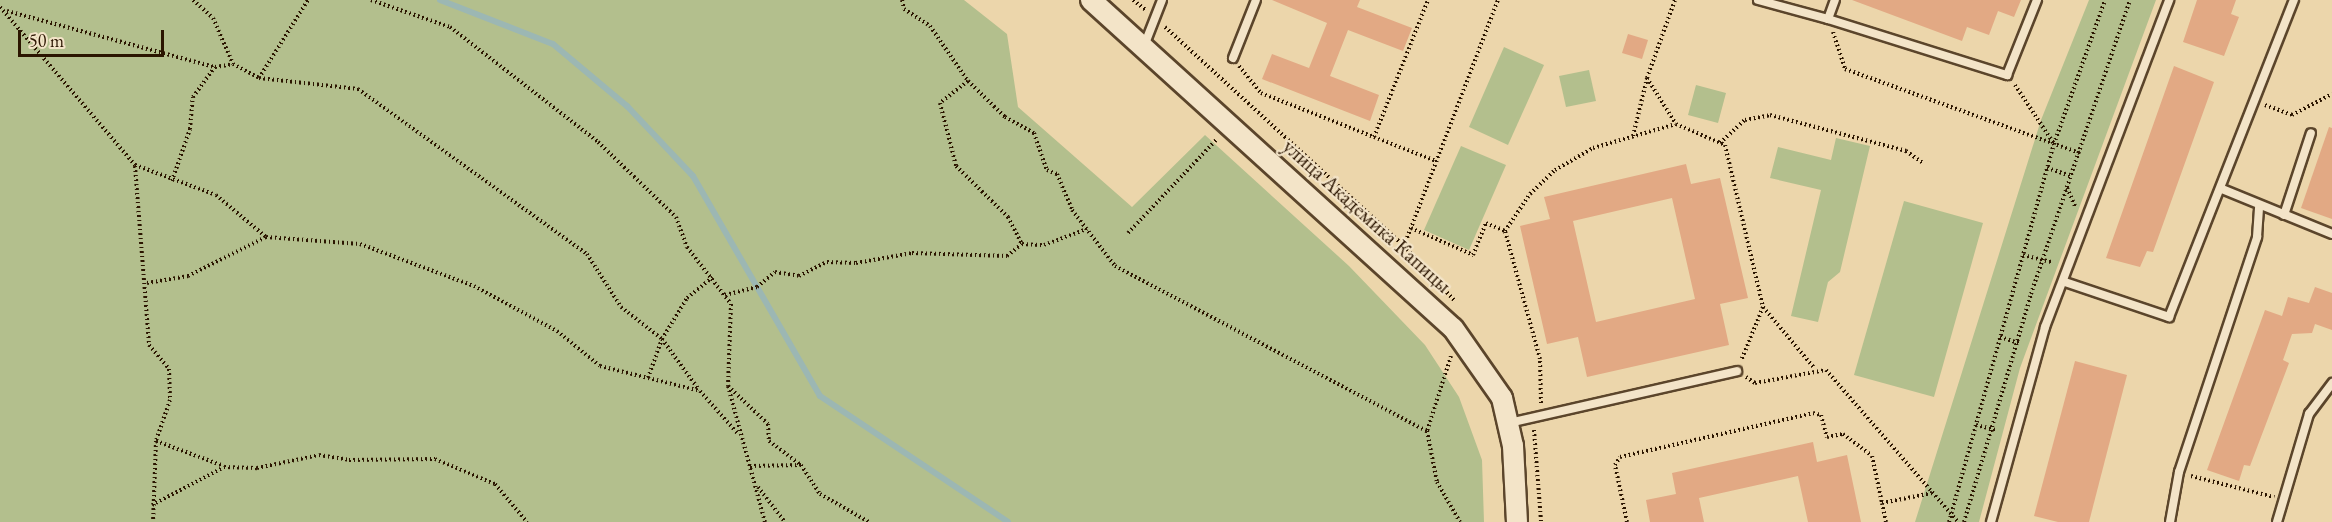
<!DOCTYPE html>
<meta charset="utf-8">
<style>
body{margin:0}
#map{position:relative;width:2332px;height:522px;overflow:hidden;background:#ecd6ab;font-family:"EB Garamond",serif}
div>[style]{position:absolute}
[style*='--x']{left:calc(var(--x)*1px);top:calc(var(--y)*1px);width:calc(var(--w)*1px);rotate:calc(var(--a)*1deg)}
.green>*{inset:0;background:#b3bf8d}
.stream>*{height:6px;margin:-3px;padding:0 3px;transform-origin:3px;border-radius:3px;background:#9cb7b3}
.building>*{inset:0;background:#e2a984}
.path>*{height:4px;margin-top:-2px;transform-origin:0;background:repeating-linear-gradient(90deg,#2b1500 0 1.5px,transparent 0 4.5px)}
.roads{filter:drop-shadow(2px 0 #5b452b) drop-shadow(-2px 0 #5b452b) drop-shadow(0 2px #5b452b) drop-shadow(0 -2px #5b452b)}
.service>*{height:8px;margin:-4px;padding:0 4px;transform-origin:4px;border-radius:4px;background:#f3e4c8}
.tertiary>*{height:20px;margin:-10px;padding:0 10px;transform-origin:10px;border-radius:10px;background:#f3e4c8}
span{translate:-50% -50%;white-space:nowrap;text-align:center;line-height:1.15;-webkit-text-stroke:4.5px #f3e4c8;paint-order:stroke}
.street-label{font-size:21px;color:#2b1500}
.scale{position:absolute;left:18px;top:30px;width:146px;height:27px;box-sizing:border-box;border:3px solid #2b1500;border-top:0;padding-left:8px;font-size:18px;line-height:21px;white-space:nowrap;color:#2b1500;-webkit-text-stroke:4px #f3e4c8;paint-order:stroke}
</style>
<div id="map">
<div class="green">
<i style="clip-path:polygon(0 0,964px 0,1007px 34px,1018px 107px,1132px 207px,1205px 135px,1349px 266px,1425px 345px,1459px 397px,1482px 460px,1484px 522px,0 522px)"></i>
<i style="clip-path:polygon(2089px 0,2156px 0,2020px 368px,1979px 522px,1915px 522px,2041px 120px)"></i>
<i style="clip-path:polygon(1504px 47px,1544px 65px,1508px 145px,1469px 127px)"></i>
<i style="clip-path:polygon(1589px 70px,1596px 101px,1566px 107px,1559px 76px)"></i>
<i style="clip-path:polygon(1696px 85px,1726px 93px,1718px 123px,1688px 115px)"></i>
<i style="clip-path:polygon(1836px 138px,1870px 146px,1840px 272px,1828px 282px,1818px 322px,1791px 316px,1821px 190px,1770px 178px,1778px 147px,1831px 160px)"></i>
<i style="clip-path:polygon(1461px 146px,1506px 165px,1469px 250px,1424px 230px)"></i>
<i style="clip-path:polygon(1904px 201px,1983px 223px,1934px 397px,1854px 375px)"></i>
</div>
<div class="stream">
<i style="--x:440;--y:0;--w:121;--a:21.3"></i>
<i style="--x:553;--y:44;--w:97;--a:40"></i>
<i style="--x:627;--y:106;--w:96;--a:46.7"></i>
<i style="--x:693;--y:176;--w:254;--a:60"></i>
<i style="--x:820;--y:396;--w:226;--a:33.8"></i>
</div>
<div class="building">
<i style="clip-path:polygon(1272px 0,1360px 0,1357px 7px,1412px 28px,1403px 51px,1348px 30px,1330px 76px,1379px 95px,1370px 121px,1262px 79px,1272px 54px,1309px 68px,1327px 23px)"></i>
<i style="clip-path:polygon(1852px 0,2021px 0,2014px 17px,1998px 11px,1989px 35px,1967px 27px,1962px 41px)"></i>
<i style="clip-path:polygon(2197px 0,2236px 0,2231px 14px,2239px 17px,2224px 56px,2183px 42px)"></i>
<i style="clip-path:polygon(1628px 34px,1648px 40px,1642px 59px,1622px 53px)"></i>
<i style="clip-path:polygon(2174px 66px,2214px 82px,2153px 252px,2147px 251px,2140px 267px,2106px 258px)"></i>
<i style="clip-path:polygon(2329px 127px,2332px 128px,2332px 219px,2301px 208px)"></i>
<i style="clip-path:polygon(evenodd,1686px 164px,1691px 184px,1720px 178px,1748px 298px,1720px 304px,1729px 345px,1587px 377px,1578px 337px,1547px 344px,1520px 226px,1550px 219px,1544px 197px,1686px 164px,1672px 198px,1695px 299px,1596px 322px,1573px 221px,1672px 198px)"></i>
<i style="clip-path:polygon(2315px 287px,2332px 293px,2332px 330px,2315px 324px,2312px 333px,2292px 334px,2283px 360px,2289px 363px,2250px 466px,2244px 465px,2239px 481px,2207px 470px,2265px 310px,2282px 316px,2288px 297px,2309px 303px)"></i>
<i style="clip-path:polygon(2075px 361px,2127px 375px,2089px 522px,2058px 522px,2034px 516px)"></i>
<i style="clip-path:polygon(1813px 442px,1817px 462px,1847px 455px,1861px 522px,1808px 522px,1798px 476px,1699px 498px,1704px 522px,1650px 522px,1646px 500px,1676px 494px,1672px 473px)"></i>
</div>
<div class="path">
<i style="--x:193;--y:0;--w:27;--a:42"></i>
<i style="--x:213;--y:18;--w:50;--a:66.5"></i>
<i style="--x:371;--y:0;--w:83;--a:18.9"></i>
<i style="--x:450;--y:27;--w:187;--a:37.8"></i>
<i style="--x:598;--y:142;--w:108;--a:43.9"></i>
<i style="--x:676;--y:217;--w:32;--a:70"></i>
<i style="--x:687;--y:247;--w:72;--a:52.3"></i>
<i style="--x:731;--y:304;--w:82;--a:92.1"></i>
<i style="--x:728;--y:386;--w:141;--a:74.8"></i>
<i style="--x:902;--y:0;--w:9;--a:77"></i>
<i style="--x:904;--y:9;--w:31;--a:33"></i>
<i style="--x:930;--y:26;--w:67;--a:55.4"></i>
<i style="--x:968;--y:81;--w:36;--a:142"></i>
<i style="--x:940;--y:103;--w:65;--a:75.7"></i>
<i style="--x:956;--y:166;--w:73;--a:44.4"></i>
<i style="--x:1008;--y:217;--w:30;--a:63"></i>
<i style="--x:1133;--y:0;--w:16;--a:38"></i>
<i style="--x:0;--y:7;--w:208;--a:49.5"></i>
<i style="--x:135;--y:165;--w:86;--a:20.3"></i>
<i style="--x:216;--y:195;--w:65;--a:40"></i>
<i style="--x:266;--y:237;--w:94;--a:4.3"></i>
<i style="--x:360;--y:244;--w:121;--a:20.2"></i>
<i style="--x:474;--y:286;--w:94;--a:28.5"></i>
<i style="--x:557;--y:331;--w:55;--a:39.1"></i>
<i style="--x:600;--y:366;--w:103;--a:14"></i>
<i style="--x:700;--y:391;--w:57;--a:48.5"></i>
<i style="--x:7;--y:11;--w:215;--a:15.1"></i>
<i style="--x:215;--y:67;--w:18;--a:-9"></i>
<i style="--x:233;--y:64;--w:30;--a:28"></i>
<i style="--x:259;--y:78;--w:100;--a:6.3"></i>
<i style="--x:358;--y:89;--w:282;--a:35.8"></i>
<i style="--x:587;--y:254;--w:63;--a:57.3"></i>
<i style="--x:621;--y:307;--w:52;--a:38"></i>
<i style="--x:662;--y:339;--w:63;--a:54"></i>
<i style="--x:1165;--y:27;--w:324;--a:42.5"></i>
<i style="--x:1404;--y:246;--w:74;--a:47.2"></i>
<i style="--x:1833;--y:32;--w:39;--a:72"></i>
<i style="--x:1845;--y:69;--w:249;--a:19.7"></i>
<i style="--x:1239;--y:66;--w:35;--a:51"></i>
<i style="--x:1261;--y:93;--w:121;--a:21.3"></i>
<i style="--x:1374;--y:137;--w:147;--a:-68.5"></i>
<i style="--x:259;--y:78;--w:92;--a:-57.9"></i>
<i style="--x:1647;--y:78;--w:54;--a:57.8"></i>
<i style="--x:1676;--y:124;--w:53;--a:23.2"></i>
<i style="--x:1725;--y:145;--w:166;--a:76.8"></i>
<i style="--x:1763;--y:307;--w:58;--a:112.2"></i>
<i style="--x:968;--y:81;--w:52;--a:44.2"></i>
<i style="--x:1005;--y:117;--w:33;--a:29"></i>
<i style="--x:1034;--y:133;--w:39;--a:71"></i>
<i style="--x:1047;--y:170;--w:11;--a:22"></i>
<i style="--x:1057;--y:174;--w:39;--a:67"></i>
<i style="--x:1072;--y:210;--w:71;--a:52.5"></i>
<i style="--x:1115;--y:266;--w:353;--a:27.9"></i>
<i style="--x:2015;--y:85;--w:71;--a:56.5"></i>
<i style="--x:2265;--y:105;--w:29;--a:20"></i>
<i style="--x:2292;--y:115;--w:45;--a:-27.7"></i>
<i style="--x:1633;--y:136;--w:60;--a:-76.4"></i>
<i style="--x:1647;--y:78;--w:83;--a:-70.3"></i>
<i style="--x:1374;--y:137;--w:66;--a:21.2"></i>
<i style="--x:1720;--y:143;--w:34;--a:-43"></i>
<i style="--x:1745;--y:120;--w:25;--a:-11"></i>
<i style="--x:1770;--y:115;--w:141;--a:14.8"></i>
<i style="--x:1906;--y:151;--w:21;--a:35"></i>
<i style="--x:135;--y:166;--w:180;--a:85.5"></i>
<i style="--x:149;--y:345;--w:31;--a:50"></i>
<i style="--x:169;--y:369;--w:31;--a:88"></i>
<i style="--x:170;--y:400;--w:43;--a:108.9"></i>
<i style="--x:156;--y:441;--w:81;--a:92.1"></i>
<i style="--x:2047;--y:168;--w:25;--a:18"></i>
<i style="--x:172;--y:181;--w:55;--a:-70.9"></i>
<i style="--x:190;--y:129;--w:32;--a:-85"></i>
<i style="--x:193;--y:97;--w:37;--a:-54"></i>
<i style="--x:2067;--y:188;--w:22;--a:66"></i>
<i style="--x:1411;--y:228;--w:68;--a:23.5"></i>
<i style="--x:1473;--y:255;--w:35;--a:-68"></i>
<i style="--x:1486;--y:223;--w:21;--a:23"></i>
<i style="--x:1128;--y:233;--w:129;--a:-46.6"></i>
<i style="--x:1404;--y:246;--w:263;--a:-69.1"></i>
<i style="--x:2023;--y:255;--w:29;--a:14"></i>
<i style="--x:147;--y:283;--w:42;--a:-9.7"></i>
<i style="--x:188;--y:276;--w:87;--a:-26.6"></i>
<i style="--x:725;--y:295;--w:33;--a:-14"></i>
<i style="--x:757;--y:287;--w:23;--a:-40"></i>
<i style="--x:775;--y:272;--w:24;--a:9"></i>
<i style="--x:799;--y:276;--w:31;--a:-27"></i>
<i style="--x:827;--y:262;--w:29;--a:2"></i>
<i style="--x:856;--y:263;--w:57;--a:-10.1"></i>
<i style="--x:912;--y:253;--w:95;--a:1.8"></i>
<i style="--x:1007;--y:256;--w:19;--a:-39"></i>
<i style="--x:1022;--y:244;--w:22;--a:3"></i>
<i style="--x:1044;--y:245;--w:46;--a:-20.4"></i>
<i style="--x:1763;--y:307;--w:81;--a:50"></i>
<i style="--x:2000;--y:337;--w:22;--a:18"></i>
<i style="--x:1451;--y:356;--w:79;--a:107.7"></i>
<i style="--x:1427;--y:431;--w:52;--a:78.9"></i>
<i style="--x:1437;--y:482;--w:46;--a:60.1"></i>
<i style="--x:1746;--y:377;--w:11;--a:34"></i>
<i style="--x:1755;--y:383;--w:72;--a:-10.4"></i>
<i style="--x:1826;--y:370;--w:201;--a:49"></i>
<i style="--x:648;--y:378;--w:41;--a:-70.3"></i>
<i style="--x:662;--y:339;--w:48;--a:-58.6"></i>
<i style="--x:687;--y:298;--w:33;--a:-39"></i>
<i style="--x:728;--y:386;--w:55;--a:43.5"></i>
<i style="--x:768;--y:424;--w:17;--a:87"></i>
<i style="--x:769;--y:441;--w:40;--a:37"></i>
<i style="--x:1541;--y:403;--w:44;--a:-91.3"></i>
<i style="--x:1540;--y:359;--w:133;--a:-105.3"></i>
<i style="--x:1505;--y:231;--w:45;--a:-56"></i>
<i style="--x:1530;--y:194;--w:35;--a:-44"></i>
<i style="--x:1555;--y:170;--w:44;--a:-30.1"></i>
<i style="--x:1593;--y:148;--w:86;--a:-16.1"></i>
<i style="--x:1976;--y:425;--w:21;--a:14"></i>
<i style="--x:1534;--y:430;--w:92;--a:85.6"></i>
<i style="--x:156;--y:441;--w:72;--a:20.2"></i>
<i style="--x:750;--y:466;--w:51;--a:-1.1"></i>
<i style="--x:801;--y:465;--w:35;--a:57"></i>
<i style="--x:820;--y:494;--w:56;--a:29.7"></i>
<i style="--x:2191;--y:476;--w:86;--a:14.2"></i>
<i style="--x:758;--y:487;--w:44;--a:52.4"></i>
<i style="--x:152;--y:505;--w:81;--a:-27.8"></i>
<i style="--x:224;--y:467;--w:33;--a:2"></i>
<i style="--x:257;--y:468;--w:63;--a:-11.8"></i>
<i style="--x:319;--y:455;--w:30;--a:9"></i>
<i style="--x:349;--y:460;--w:86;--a:-0.7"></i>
<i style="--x:435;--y:459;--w:65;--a:22.6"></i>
<i style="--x:495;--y:484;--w:50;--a:49.9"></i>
<i style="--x:1627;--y:522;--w:58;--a:-101.9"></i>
<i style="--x:1615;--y:465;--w:9;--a:-58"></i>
<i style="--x:1620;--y:457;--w:198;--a:-12.8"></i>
<i style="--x:1813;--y:413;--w:8;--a:14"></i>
<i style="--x:1821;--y:415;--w:23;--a:75"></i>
<i style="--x:1827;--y:437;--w:16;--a:-11"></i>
<i style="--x:1843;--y:434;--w:36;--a:37"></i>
<i style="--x:1872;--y:456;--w:48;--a:78"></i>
<i style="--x:1886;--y:522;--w:19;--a:-102"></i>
<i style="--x:1882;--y:503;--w:51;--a:-11.3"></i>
<i style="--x:1949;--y:522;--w:392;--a:-74.5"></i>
<i style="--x:2054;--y:144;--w:153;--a:-70.5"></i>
<i style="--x:1964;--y:522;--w:238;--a:-73.6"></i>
<i style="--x:2031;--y:294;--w:310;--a:-71.4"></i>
</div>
<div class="roads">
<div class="service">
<i style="--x:1758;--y:0;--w:73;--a:15.2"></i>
<i style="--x:1828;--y:19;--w:20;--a:-70"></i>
<i style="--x:1828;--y:19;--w:188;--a:17.4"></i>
<i style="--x:2007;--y:75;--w:81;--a:-68.2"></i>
<i style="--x:1144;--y:46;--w:49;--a:-68.6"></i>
<i style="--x:1233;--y:58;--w:62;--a:-68.4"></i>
<i style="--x:2222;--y:189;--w:119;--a:22.2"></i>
<i style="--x:2284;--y:215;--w:86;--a:-71.8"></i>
<i style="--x:2065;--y:282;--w:110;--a:18.6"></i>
<i style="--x:2169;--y:317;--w:341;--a:-68.5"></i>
<i style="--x:1509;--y:423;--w:234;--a:-12.8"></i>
<i style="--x:1991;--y:522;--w:202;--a:-74.5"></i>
<i style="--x:2045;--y:327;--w:350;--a:-69.2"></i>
<i style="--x:2170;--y:522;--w:51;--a:-79.8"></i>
<i style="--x:2179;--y:472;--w:248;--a:-71.6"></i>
<i style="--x:2257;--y:237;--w:31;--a:-86"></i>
<i style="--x:2277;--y:522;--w:113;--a:-73.5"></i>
<i style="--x:2309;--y:414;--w:39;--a:-53"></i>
</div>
<div class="tertiary">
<i style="--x:1091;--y:0;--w:488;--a:42.2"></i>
<i style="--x:1453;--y:328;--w:85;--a:55"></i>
<i style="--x:1502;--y:398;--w:49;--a:77.1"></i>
<i style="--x:1513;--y:446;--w:76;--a:87"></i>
</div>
</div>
<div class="street-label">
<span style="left:1367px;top:216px;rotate:42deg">улица Академика Капицы</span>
</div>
<div class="scale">50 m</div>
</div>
